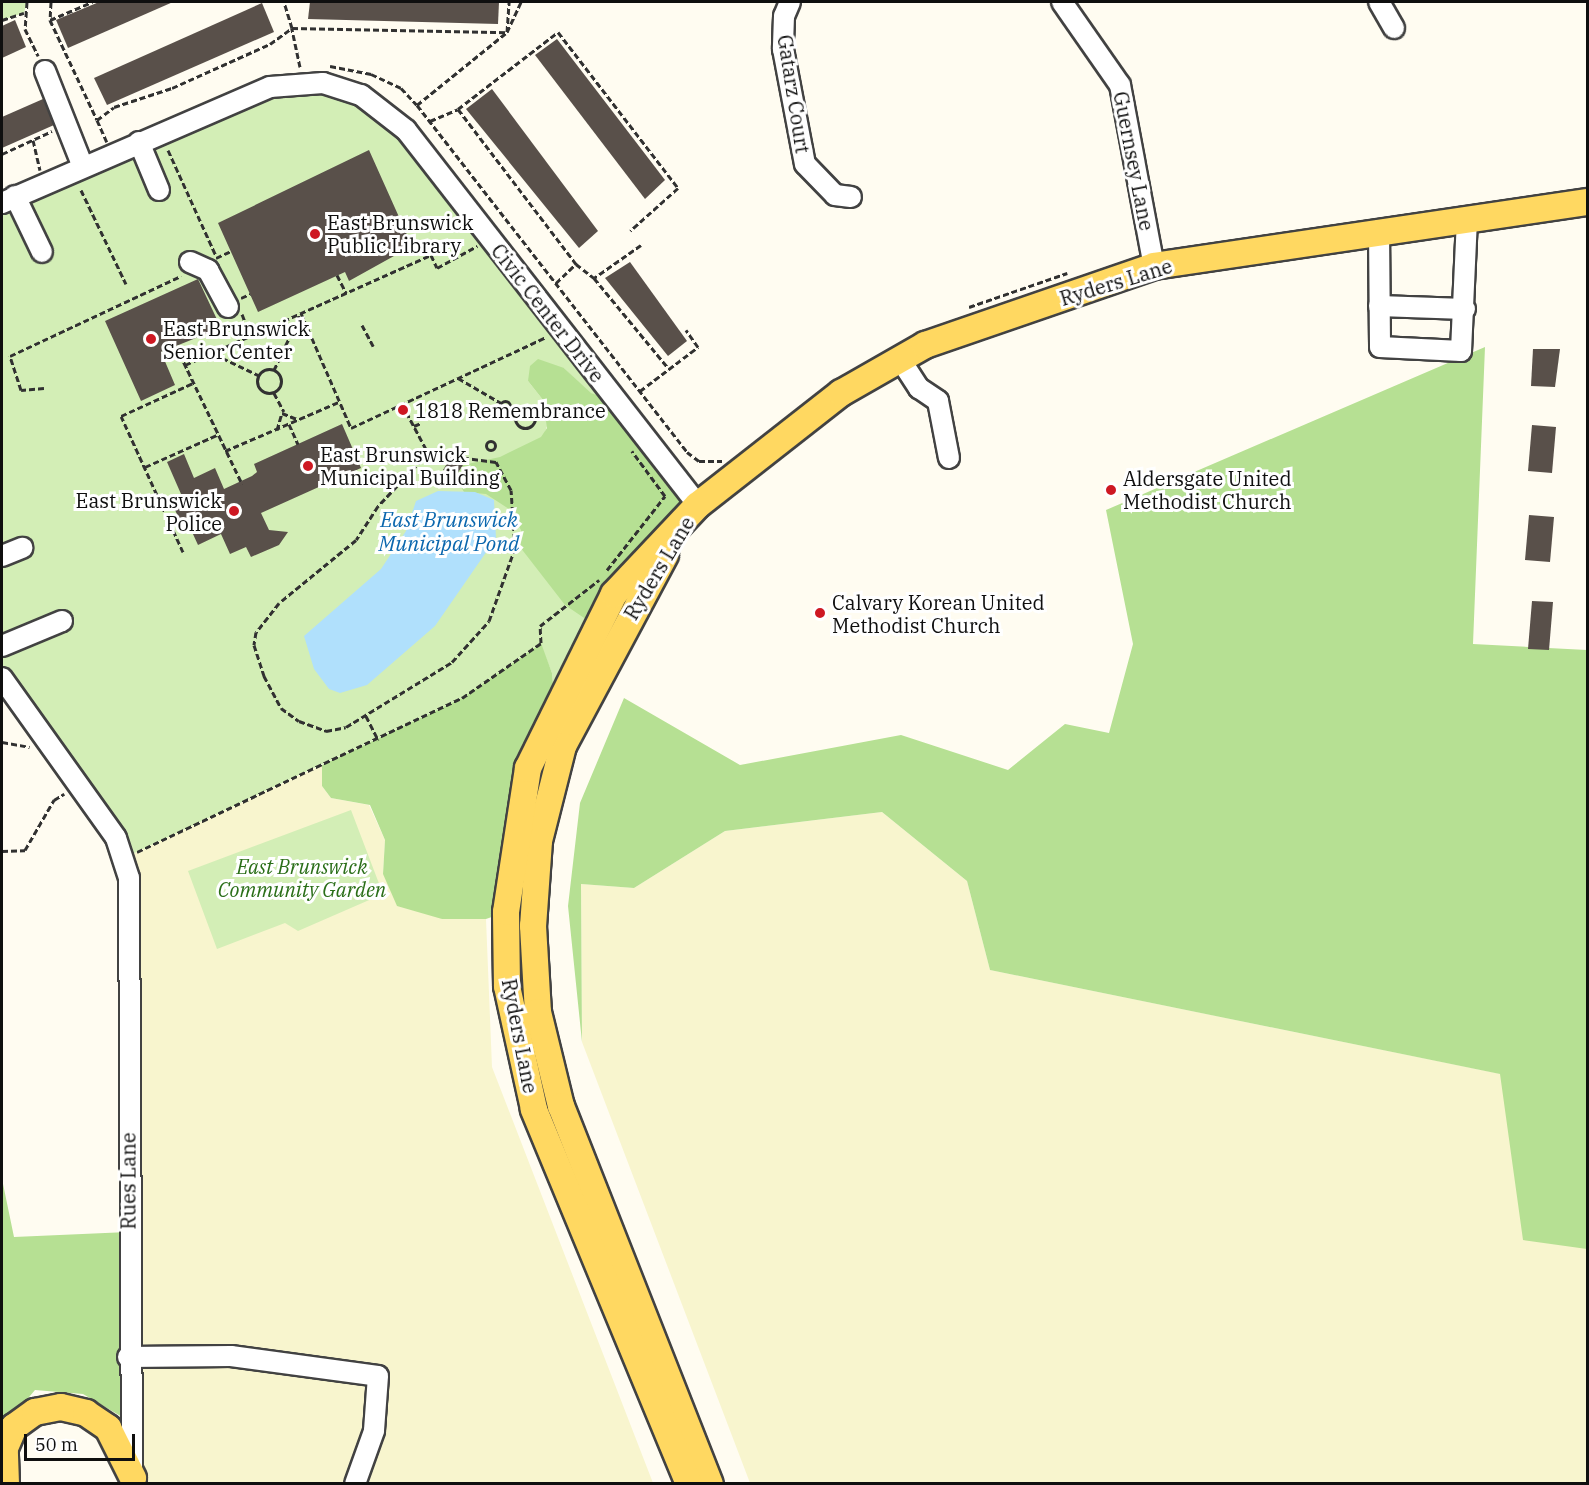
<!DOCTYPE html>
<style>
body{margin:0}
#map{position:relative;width:1589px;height:1485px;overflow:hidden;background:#fffcf1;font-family:"IBM Plex Serif",serif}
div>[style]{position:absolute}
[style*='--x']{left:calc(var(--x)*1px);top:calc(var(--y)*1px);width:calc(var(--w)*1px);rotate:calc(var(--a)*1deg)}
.farmland>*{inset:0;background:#f8f5ce}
.green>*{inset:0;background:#d3eeb6}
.forest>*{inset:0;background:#b6e093}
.water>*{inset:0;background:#b0e0fc}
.building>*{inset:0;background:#59504a}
.path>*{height:3px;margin-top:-1.5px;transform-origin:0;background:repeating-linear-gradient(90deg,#313131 0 6px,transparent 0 9px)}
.path>.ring{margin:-1.5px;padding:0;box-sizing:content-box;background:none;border:3px solid #313131;border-radius:50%}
.roads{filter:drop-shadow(2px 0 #424242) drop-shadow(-2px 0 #424242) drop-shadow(0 2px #424242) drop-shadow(0 -2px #424242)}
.minor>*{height:20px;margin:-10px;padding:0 10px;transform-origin:10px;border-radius:10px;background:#fff}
.major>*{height:26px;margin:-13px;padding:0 13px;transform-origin:13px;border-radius:13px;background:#ffd861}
.dots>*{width:16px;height:16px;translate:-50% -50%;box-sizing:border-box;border:3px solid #fff;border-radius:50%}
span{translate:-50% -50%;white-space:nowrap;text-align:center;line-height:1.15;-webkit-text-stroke:6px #fff;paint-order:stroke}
.street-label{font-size:20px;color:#0f0f0f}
.poi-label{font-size:20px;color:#0f0f0f}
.left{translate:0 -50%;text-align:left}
.right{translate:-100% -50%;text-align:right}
.park-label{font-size:20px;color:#2a6e18;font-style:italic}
.water-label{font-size:21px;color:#0b67ae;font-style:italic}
.frame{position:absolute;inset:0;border:3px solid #0f0f0f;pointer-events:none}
.scale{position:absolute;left:24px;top:1434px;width:111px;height:27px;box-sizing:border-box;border:3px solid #0f0f0f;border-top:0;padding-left:8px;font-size:18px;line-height:21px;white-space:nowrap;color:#0f0f0f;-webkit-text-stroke:4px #fff;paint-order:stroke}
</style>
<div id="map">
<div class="farmland">
<i style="clip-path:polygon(322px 765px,322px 786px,331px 798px,369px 805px,385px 840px,383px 874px,442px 919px,486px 919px,492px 1067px,653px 1483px,125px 1483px,124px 858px)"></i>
<i style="clip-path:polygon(882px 812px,967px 881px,990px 970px,1501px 1074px,1587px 1193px,1587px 1483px,750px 1483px,582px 1042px,581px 884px,634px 888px,725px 831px)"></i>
</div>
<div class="green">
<i style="clip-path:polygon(2px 2px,27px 2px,24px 13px,2px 20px)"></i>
<i style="clip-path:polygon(283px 84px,373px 101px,618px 402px,590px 393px,564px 368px,528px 381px,543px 400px,549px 420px,517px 519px,596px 626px,555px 705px,552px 673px,540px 643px,462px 698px,124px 858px,2px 678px,2px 203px)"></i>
<i style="clip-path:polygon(351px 810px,383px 894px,298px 931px,285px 923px,217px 949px,188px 871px)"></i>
</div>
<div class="forest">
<i style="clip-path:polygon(1485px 347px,1473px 644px,1587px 650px,1587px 1249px,1523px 1240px,1500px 1074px,990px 970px,967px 881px,882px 812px,725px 831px,634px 888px,581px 884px,582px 1042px,568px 906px,580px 803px,624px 698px,740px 765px,901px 735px,1008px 770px,1065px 724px,1109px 733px,1133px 644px,1106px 510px)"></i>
<i style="clip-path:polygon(538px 359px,564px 368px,591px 393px,618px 402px,698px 505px,596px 626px,565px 605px,520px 547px,521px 530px,509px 509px,486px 494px,464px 492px,455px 477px,463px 465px,500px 457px,541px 437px,547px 428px,543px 400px,528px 381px,530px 366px)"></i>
<i style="clip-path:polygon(541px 643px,552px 673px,555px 705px,506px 912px,486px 919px,442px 919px,397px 906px,383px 874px,385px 840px,370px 805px,331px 798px,322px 786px,322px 765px,462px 698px)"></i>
<i style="clip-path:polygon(2px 1179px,14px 1237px,128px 1232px,129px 1421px,83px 1394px,35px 1390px,2px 1429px)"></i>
</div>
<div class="water">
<i style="clip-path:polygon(438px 491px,475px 492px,494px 500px,496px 538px,435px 626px,367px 685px,340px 693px,329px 689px,314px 669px,304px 636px,381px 569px,406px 531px,416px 501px)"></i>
</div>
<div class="building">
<i style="clip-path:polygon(99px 2px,173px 2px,68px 48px,56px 20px)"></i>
<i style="clip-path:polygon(310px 2px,499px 2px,498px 24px,308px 19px)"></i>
<i style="clip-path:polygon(262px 3px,274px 32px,107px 105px,94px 78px)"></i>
<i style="clip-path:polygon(15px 20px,26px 47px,2px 58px,2px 26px)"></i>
<i style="clip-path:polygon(557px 39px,665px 180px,645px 199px,535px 55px)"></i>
<i style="clip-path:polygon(492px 89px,598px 231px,579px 248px,466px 109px)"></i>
<i style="clip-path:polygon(43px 99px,54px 125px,2px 148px,2px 117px)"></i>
<i style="clip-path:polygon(369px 150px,412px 246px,349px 281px,345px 272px,258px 312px,218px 223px)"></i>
<i style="clip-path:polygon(630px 262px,687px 341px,668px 356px,605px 278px)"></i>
<i style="clip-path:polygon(198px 279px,221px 328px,161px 352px,175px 385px,141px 401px,105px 321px)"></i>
<i style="clip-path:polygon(1533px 349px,1560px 349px,1555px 387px,1531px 386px)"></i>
<i style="clip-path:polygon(342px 424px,361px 468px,261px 513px,269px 530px,288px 532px,279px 545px,251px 557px,246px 547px,230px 554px,221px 534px,198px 545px,187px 521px,181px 523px,170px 499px,181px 494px,167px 462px,184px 454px,194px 478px,215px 468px,224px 489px,252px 476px,257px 472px,254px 464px)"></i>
<i style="clip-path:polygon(1532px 425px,1556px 427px,1552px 473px,1528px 471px)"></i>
<i style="clip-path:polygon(451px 457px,463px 465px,455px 477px,443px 470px)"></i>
<i style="clip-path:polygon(1529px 515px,1554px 517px,1550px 562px,1525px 560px)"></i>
<i style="clip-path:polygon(1532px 601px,1553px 602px,1549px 650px,1528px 649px)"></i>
</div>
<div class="path">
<i style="--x:27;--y:2;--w:27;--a:94"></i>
<i style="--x:25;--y:29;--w:30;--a:64"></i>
<i style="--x:51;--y:2;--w:18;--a:93"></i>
<i style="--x:50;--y:20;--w:110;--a:64.8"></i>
<i style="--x:97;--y:120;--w:21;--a:-37"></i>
<i style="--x:114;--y:107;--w:61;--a:-18.1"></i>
<i style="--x:172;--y:88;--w:107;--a:-24.2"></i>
<i style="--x:270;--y:44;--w:27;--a:-36"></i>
<i style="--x:292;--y:28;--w:27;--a:-107"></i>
<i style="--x:2;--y:20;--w:23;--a:-18"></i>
<i style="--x:50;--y:20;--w:46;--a:-23.2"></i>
<i style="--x:330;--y:66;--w:42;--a:11"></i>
<i style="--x:371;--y:74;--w:33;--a:25"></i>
<i style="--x:401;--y:88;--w:23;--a:47"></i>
<i style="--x:417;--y:105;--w:116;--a:-39"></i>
<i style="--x:507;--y:32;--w:30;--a:-86"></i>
<i style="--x:300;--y:67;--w:40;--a:-102"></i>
<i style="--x:292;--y:28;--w:215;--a:1.1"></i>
<i style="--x:507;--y:32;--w:33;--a:-65"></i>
<i style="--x:417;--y:105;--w:440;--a:52.1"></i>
<i style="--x:687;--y:452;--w:15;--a:37"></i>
<i style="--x:699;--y:461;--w:23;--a:0"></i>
<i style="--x:458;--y:109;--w:126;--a:-37.6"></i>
<i style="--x:558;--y:32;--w:197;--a:52.4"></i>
<i style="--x:678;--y:188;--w:64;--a:138.1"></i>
<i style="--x:97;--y:120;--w:24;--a:66"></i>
<i style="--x:430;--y:121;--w:30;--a:-23"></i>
<i style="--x:458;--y:109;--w:195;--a:52.7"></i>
<i style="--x:33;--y:140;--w:31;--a:77"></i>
<i style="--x:168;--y:150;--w:116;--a:65.6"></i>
<i style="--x:2;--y:154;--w:55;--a:-24.7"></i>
<i style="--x:81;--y:190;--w:104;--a:64.4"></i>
<i style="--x:641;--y:245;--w:57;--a:144.9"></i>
<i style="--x:594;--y:278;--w:118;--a:50.5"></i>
<i style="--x:216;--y:258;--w:17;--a:-25"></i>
<i style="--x:337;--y:275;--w:20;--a:63"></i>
<i style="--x:556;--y:283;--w:28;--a:-44"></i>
<i style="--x:576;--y:264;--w:23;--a:38"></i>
<i style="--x:241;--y:298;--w:10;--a:-24"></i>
<i style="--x:969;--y:307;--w:104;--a:-19.1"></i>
<i style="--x:301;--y:313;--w:125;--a:66.5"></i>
<i style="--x:351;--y:428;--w:215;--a:-25"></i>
<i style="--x:242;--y:314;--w:25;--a:69"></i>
<i style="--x:362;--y:325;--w:24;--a:62"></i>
<i style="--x:176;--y:346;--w:153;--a:64.4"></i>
<i style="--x:214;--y:354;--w:49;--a:25.5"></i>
<i style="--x:185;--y:365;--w:269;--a:-24.1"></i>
<i style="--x:431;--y:255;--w:14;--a:65"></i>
<i style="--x:437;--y:268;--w:46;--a:-28.8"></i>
<i class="ring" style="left:257px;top:369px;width:21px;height:21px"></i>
<i style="--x:274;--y:370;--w:61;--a:-64.7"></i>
<i style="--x:458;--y:378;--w:50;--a:30.2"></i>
<i style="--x:44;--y:388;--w:23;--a:175"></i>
<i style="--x:21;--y:390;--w:36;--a:-108"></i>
<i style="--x:10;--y:356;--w:189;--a:-25.1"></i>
<i style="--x:640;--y:391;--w:73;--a:-37.2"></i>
<i style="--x:698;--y:347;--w:21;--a:-125"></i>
<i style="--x:274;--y:393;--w:21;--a:62"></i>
<i class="ring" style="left:500px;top:401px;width:7px;height:7px"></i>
<i style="--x:402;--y:404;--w:55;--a:62"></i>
<i style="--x:428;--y:453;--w:73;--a:133.3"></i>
<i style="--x:378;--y:506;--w:40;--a:122.9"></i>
<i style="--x:356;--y:540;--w:99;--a:140.7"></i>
<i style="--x:279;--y:603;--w:37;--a:128"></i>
<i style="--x:256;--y:632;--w:13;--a:99"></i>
<i style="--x:254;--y:645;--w:33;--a:72"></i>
<i style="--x:264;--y:676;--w:36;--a:62"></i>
<i style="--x:281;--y:708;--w:22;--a:36"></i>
<i style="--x:299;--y:721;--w:29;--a:20"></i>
<i style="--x:326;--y:731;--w:20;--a:-11"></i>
<i style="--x:346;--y:727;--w:124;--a:-31.5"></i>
<i style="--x:452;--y:662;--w:55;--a:-47.9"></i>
<i style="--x:489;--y:621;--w:77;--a:-70.4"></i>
<i style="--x:515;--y:548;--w:58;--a:-93.9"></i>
<i style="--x:511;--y:490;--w:32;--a:-118"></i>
<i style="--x:496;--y:462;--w:69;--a:-172.5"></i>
<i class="ring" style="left:515px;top:408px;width:17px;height:17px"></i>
<i style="--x:509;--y:409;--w:12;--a:24"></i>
<i style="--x:289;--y:424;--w:22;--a:66"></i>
<i style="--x:414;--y:426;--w:8;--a:-23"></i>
<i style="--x:277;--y:430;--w:18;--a:-74"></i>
<i style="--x:282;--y:413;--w:18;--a:22"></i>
<i class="ring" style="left:486.5px;top:441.5px;width:6px;height:6px"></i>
<i style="--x:225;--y:451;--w:124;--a:-23.3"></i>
<i style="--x:145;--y:467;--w:79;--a:-24"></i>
<i style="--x:183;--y:552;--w:149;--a:-114.5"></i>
<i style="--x:121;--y:416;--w:79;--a:-24.6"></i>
<i style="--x:607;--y:570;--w:94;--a:-51.9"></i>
<i style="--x:665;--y:496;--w:56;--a:-126.3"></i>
<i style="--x:366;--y:716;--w:27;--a:63"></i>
<i style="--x:2;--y:742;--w:28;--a:10"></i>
<i style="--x:2;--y:851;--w:23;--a:-2"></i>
<i style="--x:25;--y:850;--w:58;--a:-59.9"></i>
<i style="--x:54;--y:800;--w:12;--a:-31"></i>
<i style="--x:137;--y:852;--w:360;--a:-25.4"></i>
<i style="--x:462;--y:698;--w:96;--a:-34.8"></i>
<i style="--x:541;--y:643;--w:17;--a:-93"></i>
<i style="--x:540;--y:626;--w:75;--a:-37.9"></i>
</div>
<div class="roads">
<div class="minor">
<i style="--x:790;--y:2;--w:15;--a:113"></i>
<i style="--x:784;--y:16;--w:33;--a:92"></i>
<i style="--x:783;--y:49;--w:117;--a:79.2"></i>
<i style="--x:805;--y:164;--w:43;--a:45.9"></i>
<i style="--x:835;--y:195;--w:16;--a:7"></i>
<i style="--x:1062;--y:2;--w:101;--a:55.1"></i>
<i style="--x:1120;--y:85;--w:184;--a:79.4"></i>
<i style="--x:1379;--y:2;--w:30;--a:60"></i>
<i style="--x:45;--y:71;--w:103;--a:68.4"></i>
<i style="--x:139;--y:142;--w:52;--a:67.4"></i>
<i style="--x:15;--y:196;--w:62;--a:64.3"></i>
<i style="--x:2;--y:203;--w:292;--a:-23.4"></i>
<i style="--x:270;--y:87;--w:53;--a:-4.3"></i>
<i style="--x:323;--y:83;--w:40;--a:18"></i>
<i style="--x:361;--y:95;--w:57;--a:37.9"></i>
<i style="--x:406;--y:130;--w:475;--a:52.1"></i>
<i style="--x:1379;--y:230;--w:117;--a:89.5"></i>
<i style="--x:1380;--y:347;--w:81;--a:2.8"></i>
<i style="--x:1461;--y:351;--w:133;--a:-87.4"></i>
<i style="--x:190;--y:262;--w:20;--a:24"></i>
<i style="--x:208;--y:270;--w:42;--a:61.6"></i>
<i style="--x:1379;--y:306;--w:86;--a:2"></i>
<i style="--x:900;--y:359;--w:35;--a:57"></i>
<i style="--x:919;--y:388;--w:23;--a:34"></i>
<i style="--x:938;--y:401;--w:58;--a:79.1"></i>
<i style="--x:2;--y:556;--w:22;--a:-22"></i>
<i style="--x:2;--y:646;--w:65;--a:-22.6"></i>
<i style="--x:2;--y:678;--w:196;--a:54.5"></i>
<i style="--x:116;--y:838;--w:42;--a:72"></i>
<i style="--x:129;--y:878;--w:591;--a:89.71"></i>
<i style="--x:128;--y:1357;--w:103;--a:-0.6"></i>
<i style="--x:231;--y:1356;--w:148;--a:7.7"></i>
<i style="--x:378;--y:1376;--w:55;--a:94.2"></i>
<i style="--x:374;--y:1431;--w:56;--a:109.7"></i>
</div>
<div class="major">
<i style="--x:665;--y:555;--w:217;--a:118.1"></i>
<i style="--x:563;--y:746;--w:98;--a:104.2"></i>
<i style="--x:539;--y:841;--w:85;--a:94"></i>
<i style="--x:533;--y:926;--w:86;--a:86.7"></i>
<i style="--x:538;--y:1012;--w:97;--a:76.3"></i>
<i style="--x:561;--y:1106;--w:406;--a:68.5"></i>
<i style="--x:6;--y:1484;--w:36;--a:-92"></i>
<i style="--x:5;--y:1448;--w:23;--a:-67"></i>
<i style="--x:14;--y:1427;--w:26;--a:-36"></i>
<i style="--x:35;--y:1412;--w:26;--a:-11"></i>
<i style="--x:61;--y:1407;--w:26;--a:13"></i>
<i style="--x:86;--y:1413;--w:27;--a:34"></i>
<i style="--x:108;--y:1428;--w:56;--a:63.4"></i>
<i style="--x:689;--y:1484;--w:406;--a:-112.5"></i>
<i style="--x:534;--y:1109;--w:126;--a:-102.4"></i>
<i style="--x:507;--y:986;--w:74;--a:-90.8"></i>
<i style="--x:506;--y:912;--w:146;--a:-81.3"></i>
<i style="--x:528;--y:768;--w:194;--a:-63.7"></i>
<i style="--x:614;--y:594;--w:122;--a:-46.7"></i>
<i style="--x:698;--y:505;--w:182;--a:-38.1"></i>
<i style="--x:841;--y:393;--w:97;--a:-29.7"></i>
<i style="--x:925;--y:345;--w:242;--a:-19"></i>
<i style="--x:1154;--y:266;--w:439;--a:-8.4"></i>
</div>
</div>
<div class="dots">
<i style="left:315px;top:234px;background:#ce1822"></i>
<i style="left:151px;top:339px;background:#ce1822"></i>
<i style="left:403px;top:410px;background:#ce1822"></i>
<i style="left:308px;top:466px;background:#ce1822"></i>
<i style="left:1111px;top:490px;background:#ce1822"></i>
<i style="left:234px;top:511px;background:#ce1822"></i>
<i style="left:820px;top:613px;background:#ce1822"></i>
</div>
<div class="street-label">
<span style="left:794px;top:94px;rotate:81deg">Gatarz Court</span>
<span style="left:1134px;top:161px;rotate:79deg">Guernsey Lane</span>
<span style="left:1116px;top:282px;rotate:-17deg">Ryders Lane</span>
<span style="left:548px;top:313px;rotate:52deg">Civic Center Drive</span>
<span style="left:659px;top:568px;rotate:-59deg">Ryders Lane</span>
<span style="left:520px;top:1036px;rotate:79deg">Ryders Lane</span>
<span style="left:128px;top:1181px;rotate:-90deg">Rues Lane</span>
</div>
<div class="poi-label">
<span class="left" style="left:327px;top:234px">East Brunswick<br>Public Library</span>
<span class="left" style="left:163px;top:340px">East Brunswick<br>Senior Center</span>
<span class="left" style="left:415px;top:410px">1818 Remembrance</span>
<span class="left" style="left:320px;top:466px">East Brunswick<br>Municipal Building</span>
<span class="left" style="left:1123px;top:490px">Aldersgate United<br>Methodist Church</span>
<span class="right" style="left:222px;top:512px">East Brunswick<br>Police</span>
<span class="left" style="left:832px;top:614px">Calvary Korean United<br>Methodist Church</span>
</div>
<div class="park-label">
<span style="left:302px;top:878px">East Brunswick<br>Community Garden</span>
</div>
<div class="water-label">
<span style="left:449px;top:531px">East Brunswick<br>Municipal Pond</span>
</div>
<div class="frame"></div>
<div class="scale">50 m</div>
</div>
